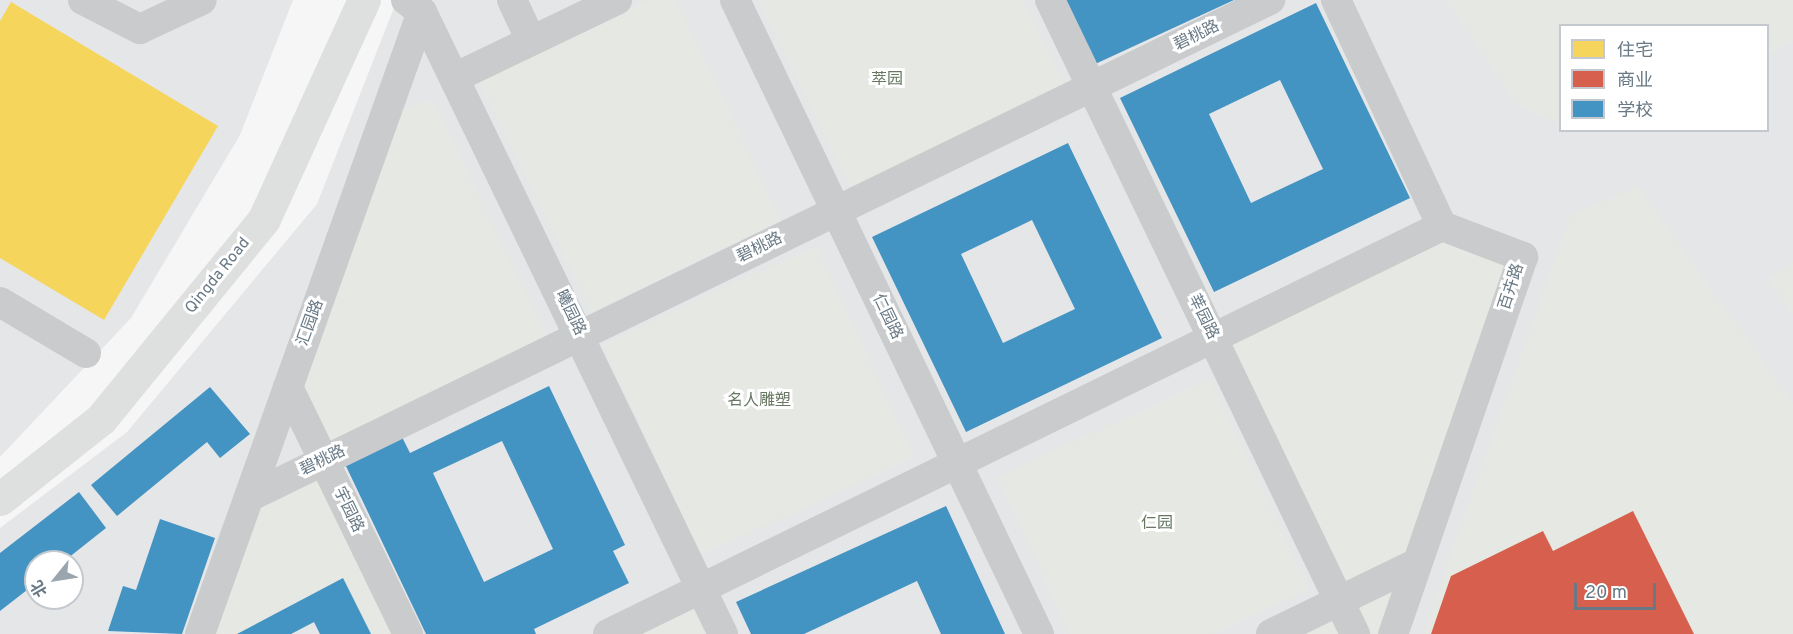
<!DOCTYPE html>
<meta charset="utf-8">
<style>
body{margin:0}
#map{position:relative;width:1793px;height:634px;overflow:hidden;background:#f6f6f6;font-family:Overpass,"Noto Sans SC",sans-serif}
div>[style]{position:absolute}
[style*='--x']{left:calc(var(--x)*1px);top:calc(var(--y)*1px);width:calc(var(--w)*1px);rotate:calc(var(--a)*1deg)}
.built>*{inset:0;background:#e5e6e7}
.green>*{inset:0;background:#e5e8e3}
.homes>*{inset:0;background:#f6d55c}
.shops>*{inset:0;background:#d6604d}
.schools>*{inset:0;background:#4393c3}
.street>*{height:30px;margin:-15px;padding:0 15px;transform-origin:15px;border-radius:15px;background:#c9cbcc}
.secondary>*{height:33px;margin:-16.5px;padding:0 16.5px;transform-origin:16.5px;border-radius:16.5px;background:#dedfdf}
span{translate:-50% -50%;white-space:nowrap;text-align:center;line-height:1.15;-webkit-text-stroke:6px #fff;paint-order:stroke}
.street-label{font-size:16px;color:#687985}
.park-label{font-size:16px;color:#677762}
.legend{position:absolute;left:1559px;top:24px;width:210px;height:108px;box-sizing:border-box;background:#fff;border:2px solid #c3c9ce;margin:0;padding:8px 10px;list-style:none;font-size:18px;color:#687985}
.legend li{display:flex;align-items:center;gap:12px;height:30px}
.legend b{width:30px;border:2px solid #c3c9ce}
.north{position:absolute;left:24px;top:550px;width:60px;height:60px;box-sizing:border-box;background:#fff;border:2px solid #c3c9ce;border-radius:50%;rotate:240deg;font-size:16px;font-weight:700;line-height:24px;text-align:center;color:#687985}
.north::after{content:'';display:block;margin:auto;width:21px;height:27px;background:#9aa5ad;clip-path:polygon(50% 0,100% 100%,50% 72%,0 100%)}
.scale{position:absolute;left:1574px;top:583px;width:82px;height:27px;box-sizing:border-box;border:3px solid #687985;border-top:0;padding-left:8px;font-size:18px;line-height:21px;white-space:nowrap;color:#687985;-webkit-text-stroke:4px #fff;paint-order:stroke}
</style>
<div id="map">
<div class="built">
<i style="clip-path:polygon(0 0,293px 0,240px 135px,131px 318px,0 457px)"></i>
<i style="clip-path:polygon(evenodd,397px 0,1793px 0,1793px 634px,0 634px,0 528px,127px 432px,317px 204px,397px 0,1560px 26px,1768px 26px,1768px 130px,1560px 130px,1560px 26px,397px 0,36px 562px,72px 562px,72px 598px,36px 598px,36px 562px)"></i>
</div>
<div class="green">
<i style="clip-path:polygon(648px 0,676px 0,781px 221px,591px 312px,480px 81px)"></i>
<i style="clip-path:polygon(759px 0,1023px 0,1064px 83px,850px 187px)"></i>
<i style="clip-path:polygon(1446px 0,1793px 0,1793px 41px,1768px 56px,1768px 26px,1560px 26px,1560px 124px,1516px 104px)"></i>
<i style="clip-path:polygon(432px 100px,547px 336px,329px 443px,300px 387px,398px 112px)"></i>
<i style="clip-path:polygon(1637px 186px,1793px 403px,1793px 634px,1423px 634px,1570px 217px)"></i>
<i style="clip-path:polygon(1444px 236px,1516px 263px,1407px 555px,1341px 586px,1223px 340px)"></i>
<i style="clip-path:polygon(816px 246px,914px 457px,701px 555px,603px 344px)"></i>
<i style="clip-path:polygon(1793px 262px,1793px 314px,1769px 279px)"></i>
<i style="clip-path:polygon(1210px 379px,1309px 590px,1214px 634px,1070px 634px,998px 477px)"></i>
<i style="clip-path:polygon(321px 472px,398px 634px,371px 634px,343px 579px,237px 634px,210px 634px,256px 504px)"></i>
<i style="clip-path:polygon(1395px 589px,1379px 634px,1299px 634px)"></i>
<i style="clip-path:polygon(692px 607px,705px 634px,637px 634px)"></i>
</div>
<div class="homes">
<i style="clip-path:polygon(11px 2px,218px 126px,104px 320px,0 258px,0 21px)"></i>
</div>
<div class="shops">
<i style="clip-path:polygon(1633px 511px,1694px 634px,1431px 634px,1451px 576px,1543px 531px,1553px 551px)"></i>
</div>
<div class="schools">
<i style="clip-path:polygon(1063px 0,1234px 0,1093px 65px)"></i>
<i style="clip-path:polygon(evenodd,1316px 3px,1410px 198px,1214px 292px,1120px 98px,1316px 3px,1280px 80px,1323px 169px,1251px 203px,1209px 114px,1280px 80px)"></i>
<i style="clip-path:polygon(evenodd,1068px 143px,1162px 338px,966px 432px,872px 237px,1068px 143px,1032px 220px,1075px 309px,1003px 343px,961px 254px,1032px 220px)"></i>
<i style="clip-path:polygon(evenodd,549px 386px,625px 545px,613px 551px,629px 583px,534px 629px,536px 634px,426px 634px,345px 464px,402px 437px,410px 453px,549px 386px,502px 441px,553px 549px,484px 582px,433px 473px,502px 441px)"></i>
<i style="clip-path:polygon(210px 387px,250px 434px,220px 458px,207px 442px,117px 516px,91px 485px)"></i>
<i style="clip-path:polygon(79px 492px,106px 528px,63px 562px,36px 562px,36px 583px,0 611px,0 553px)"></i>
<i style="clip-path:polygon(946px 506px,1005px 634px,941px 634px,917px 581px,804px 634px,751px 634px,736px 602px)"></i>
<i style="clip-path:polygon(160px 519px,215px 538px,182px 634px,108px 631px,123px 586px,136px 590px)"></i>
<i style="clip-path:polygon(343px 578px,371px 634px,320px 634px,314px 622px,291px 634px,237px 634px)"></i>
</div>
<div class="street">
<i style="--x:83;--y:0;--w:64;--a:27"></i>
<i style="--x:140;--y:29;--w:68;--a:-25.1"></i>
<i style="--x:406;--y:0;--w:20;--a:37"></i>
<i style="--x:422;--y:12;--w:691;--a:64.18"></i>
<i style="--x:512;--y:0;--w:45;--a:65.1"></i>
<i style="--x:735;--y:0;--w:703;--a:64.38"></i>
<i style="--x:1050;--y:0;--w:704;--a:64.31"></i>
<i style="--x:1336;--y:0;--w:250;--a:64.9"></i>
<i style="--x:1442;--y:226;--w:87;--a:20.9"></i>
<i style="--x:1523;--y:257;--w:399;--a:109"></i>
<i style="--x:454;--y:78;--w:181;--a:-25.6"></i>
<i style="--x:0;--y:302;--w:100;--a:30.7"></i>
<i style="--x:288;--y:387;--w:275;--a:64.1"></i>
<i style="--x:249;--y:497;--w:1136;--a:-25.96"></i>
<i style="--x:200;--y:634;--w:660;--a:-70.36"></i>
<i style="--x:608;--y:634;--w:928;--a:-26.07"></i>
<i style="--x:1271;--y:634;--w:162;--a:-25.9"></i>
</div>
<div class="secondary">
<i style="--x:0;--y:499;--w:129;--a:-38.4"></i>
<i style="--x:101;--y:419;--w:258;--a:-50.8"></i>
<i style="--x:264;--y:219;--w:241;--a:-65.5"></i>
</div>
<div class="street-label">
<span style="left:1197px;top:36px;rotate:-26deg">碧桃路</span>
<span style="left:760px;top:248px;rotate:-26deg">碧桃路</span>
<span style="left:218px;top:276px;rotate:-51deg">Qingda Road</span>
<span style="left:1512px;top:287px;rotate:-72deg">百卉路</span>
<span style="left:570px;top:313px;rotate:64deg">曦园路</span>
<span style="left:887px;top:317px;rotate:64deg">仁园路</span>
<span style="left:1203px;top:317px;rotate:64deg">莘园路</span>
<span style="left:311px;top:323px;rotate:-70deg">汇园路</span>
<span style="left:323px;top:461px;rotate:-26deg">碧桃路</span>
<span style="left:348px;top:510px;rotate:64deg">宇园路</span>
</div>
<div class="park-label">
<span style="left:887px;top:80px">萃园</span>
<span style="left:759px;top:401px">名人雕塑</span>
<span style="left:1157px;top:524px">仁园</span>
</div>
<ul class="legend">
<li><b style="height:16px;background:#f6d55c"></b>住宅</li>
<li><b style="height:16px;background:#d6604d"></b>商业</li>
<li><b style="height:16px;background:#4393c3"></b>学校</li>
</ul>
<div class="north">北</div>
<div class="scale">20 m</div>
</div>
